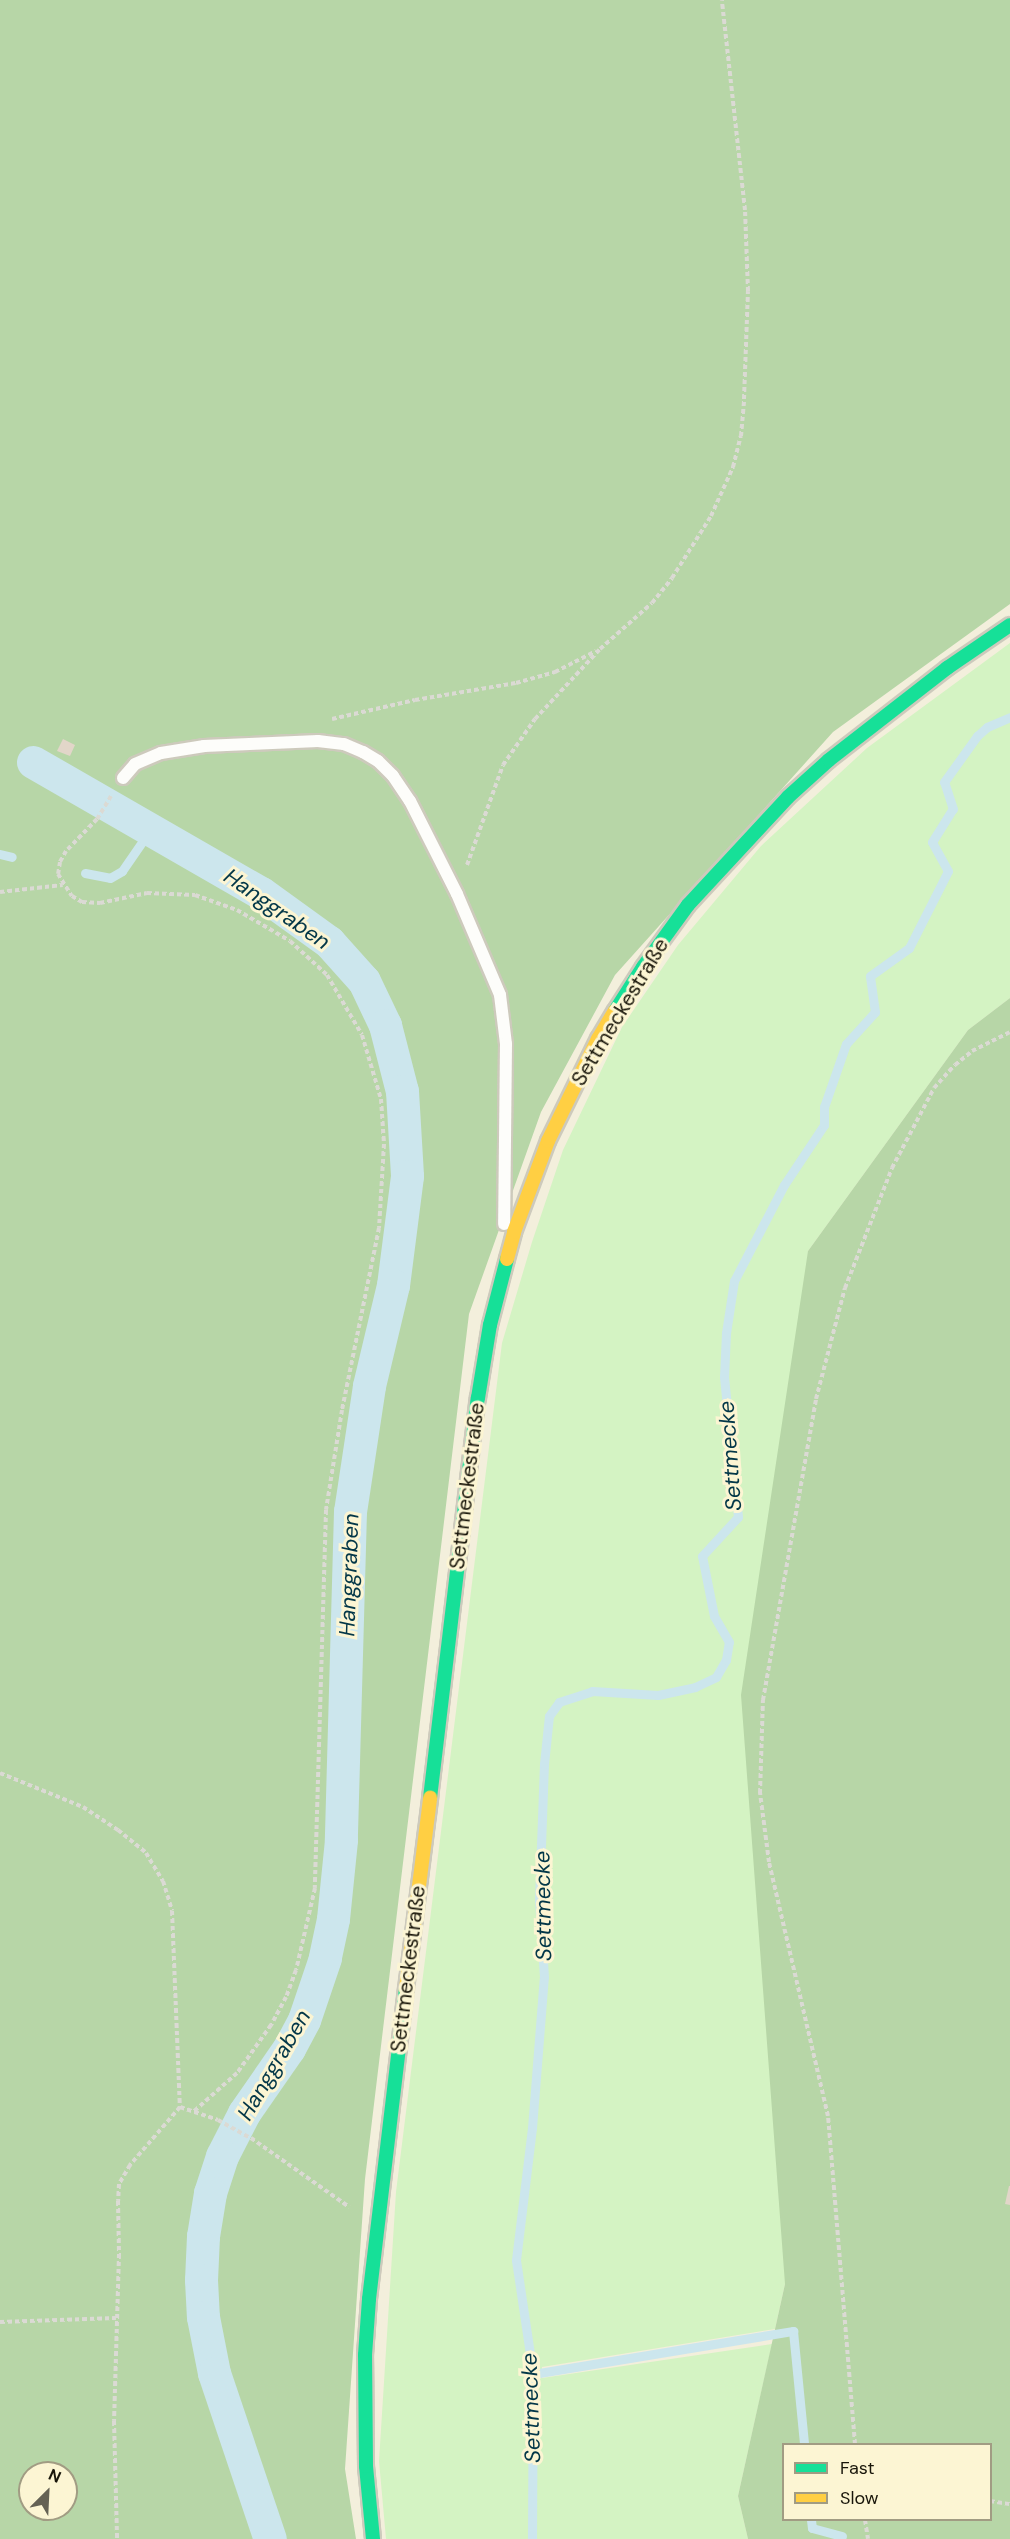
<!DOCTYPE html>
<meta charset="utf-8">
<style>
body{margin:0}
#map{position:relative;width:1010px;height:2539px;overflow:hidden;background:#f3efdc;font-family:"DM Sans",sans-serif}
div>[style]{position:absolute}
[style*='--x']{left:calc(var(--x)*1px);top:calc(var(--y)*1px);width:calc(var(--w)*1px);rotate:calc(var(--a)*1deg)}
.green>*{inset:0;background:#d4f3c3}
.forest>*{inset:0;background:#b7d6a7}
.stream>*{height:9px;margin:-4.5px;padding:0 4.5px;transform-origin:4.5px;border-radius:4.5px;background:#cce6ed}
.canal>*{height:33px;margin:-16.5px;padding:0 16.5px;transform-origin:16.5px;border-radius:16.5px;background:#cce6ed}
.building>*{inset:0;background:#e2d6c9}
.path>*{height:4px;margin-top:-2px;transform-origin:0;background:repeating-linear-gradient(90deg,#dbdad4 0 4.5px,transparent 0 7.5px)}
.roads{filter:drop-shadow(2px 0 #cdcabc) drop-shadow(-2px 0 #cdcabc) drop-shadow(0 2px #cdcabc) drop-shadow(0 -2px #cdcabc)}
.lane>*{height:12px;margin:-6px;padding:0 6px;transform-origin:6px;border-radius:6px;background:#fdfdfa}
.fast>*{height:14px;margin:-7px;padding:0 7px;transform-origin:7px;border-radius:7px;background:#16e098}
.slow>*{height:14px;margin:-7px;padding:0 7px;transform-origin:7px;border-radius:7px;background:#ffcf43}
span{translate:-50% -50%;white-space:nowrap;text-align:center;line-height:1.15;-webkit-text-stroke:6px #fcf5d3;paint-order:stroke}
.street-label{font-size:21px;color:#19160a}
.water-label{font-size:22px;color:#033748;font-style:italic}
.legend{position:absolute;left:782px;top:2443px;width:210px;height:78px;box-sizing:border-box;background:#fcf5d3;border:2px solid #a19c83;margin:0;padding:8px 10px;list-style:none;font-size:18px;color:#19160a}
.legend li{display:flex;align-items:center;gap:12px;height:30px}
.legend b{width:30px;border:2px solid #a19c83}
.north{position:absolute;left:18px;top:2461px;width:60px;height:60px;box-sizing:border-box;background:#fcf5d3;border:2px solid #a19c83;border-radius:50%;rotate:24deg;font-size:16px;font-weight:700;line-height:24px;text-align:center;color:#19160a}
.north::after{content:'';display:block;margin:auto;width:21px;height:27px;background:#656254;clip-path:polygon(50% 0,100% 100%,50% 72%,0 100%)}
</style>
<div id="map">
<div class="green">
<i style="clip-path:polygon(1010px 643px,1010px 998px,968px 1030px,808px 1251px,785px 2284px,775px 2329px,542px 2367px,542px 2378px,772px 2344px,738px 2496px,748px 2539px,386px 2539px,379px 2461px,396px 2192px,502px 1343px,532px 1242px,563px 1150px,622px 1027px,678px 945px,761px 846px,867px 748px)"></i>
</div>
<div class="forest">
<i style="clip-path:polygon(evenodd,0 0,1010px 0,1010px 604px,833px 732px,615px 975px,541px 1112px,469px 1314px,365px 2179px,345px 2469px,356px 2539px,0 2539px,0 0,30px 2473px,66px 2473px,66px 2509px,30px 2509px,30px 2473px)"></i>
<i style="clip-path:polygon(evenodd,1010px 998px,1010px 2539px,748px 2539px,738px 2496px,785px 2284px,741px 1695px,808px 1251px,968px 1030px,1010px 998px,784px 2444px,990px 2444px,990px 2520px,784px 2520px,784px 2444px)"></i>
</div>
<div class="stream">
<i style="--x:0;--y:854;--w:12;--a:14"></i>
<i style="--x:85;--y:873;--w:25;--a:11"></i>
<i style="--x:110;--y:878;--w:14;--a:-30"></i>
<i style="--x:122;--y:871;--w:51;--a:-55.4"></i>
<i style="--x:533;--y:2374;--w:264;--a:-9.4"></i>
<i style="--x:793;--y:2331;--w:114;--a:84.4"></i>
<i style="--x:811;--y:2520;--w:8;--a:83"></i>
<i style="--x:812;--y:2528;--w:31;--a:15"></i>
<i style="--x:532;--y:2539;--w:165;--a:-89.7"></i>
<i style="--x:533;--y:2374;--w:115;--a:-98.5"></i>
<i style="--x:516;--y:2260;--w:133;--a:-83.1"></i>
<i style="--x:532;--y:2128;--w:151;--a:-85.5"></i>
<i style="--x:544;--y:1977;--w:77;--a:-93.7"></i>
<i style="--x:539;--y:1900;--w:136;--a:-87.9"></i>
<i style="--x:544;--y:1764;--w:48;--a:-84.1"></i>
<i style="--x:549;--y:1716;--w:17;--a:-54"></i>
<i style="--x:559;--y:1702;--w:35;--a:-18"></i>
<i style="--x:592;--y:1691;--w:66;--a:3.5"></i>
<i style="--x:658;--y:1695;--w:38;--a:-12"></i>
<i style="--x:695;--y:1687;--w:23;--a:-25"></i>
<i style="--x:716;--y:1677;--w:20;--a:-60"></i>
<i style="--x:726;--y:1660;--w:18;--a:-81"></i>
<i style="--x:729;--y:1642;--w:30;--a:-120"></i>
<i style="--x:714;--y:1616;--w:61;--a:-101.3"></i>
<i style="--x:702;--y:1556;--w:53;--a:-47.3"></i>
<i style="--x:738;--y:1517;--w:141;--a:-95.7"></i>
<i style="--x:724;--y:1377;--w:44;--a:-87.4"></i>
<i style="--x:726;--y:1333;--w:53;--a:-81.3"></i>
<i style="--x:734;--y:1281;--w:108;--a:-62.5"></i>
<i style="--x:784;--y:1185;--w:72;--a:-56.3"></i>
<i style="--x:824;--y:1125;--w:18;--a:-90"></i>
<i style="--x:824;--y:1107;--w:67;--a:-70.8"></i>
<i style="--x:846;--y:1044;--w:43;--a:-47.8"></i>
<i style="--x:875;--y:1012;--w:36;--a:-98"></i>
<i style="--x:870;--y:976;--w:48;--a:-35.7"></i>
<i style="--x:909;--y:948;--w:86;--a:-63.1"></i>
<i style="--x:948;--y:871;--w:33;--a:-119"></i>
<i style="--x:932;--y:842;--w:39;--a:-58"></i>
<i style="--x:953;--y:809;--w:28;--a:-108"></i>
<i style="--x:944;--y:782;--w:57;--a:-54.3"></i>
<i style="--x:977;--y:736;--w:13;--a:-42"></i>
<i style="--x:987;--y:727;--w:25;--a:-23"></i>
</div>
<div class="canal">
<i style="--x:33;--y:762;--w:263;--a:29.9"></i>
<i style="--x:261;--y:893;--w:84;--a:35.8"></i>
<i style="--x:329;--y:942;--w:52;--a:48.1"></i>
<i style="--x:364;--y:981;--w:49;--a:64.5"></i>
<i style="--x:385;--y:1025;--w:68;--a:75.6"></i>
<i style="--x:402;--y:1091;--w:85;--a:86.6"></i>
<i style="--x:407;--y:1176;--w:110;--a:97.3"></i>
<i style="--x:393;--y:1285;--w:104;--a:103.4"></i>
<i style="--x:369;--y:1386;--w:126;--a:98.6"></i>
<i style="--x:350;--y:1511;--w:329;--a:91.6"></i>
<i style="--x:341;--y:1840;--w:79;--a:95.8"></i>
<i style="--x:333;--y:1919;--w:40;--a:102"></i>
<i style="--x:325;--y:1958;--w:65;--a:108.7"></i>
<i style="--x:304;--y:2020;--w:32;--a:118"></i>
<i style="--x:289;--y:2048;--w:79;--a:124.7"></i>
<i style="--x:244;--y:2113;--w:48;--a:117.1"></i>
<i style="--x:222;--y:2156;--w:39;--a:108"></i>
<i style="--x:210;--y:2193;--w:44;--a:99.2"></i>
<i style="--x:203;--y:2236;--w:44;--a:92.6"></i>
<i style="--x:201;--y:2280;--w:37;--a:87"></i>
<i style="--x:203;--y:2317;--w:57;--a:78.9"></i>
<i style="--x:214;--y:2373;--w:175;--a:71.4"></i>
</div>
<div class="building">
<i style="clip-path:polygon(63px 739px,75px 745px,70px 756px,57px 751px)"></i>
<i style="clip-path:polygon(1009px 2186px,1010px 2186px,1010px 2205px,1005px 2204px)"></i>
</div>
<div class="path">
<i style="--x:332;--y:719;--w:85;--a:-12.9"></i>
<i style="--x:415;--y:700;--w:102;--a:-9.6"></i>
<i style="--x:516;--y:683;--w:41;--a:-15.8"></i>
<i style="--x:555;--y:672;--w:46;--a:-27.1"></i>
<i style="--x:111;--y:796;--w:27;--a:121"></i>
<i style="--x:97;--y:819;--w:45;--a:134.1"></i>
<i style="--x:66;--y:851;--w:13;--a:119"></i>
<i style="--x:60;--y:862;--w:12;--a:99"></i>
<i style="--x:58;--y:874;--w:26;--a:58"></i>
<i style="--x:72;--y:896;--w:12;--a:31"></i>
<i style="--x:82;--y:902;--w:18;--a:3"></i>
<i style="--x:100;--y:903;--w:48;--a:-12"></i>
<i style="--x:147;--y:893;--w:48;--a:2.4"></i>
<i style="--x:195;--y:895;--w:45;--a:19.7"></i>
<i style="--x:237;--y:910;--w:61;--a:30.3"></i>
<i style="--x:290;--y:941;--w:50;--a:42.6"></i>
<i style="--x:327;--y:975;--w:69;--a:59.7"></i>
<i style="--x:362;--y:1035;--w:67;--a:73.5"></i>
<i style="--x:381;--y:1099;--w:45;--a:86.2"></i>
<i style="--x:384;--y:1144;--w:84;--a:93.4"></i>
<i style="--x:379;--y:1228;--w:186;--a:101.5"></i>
<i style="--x:342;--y:1410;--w:101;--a:99.1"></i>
<i style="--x:326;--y:1510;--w:378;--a:91.7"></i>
<i style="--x:315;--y:1888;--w:84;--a:103"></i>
<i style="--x:296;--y:1970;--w:29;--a:110"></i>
<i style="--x:286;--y:1997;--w:32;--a:118"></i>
<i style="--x:271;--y:2025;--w:59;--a:125.3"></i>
<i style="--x:237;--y:2073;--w:59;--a:138.4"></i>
<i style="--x:467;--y:865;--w:106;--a:-70.2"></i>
<i style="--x:503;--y:765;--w:56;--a:-55.2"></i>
<i style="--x:535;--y:719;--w:96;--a:-47.1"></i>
<i style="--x:600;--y:649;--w:69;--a:-41.5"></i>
<i style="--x:652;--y:603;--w:32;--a:-51"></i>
<i style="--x:672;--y:578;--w:73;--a:-57.8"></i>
<i style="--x:711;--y:516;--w:54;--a:-65.8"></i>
<i style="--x:733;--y:467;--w:32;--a:-76"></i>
<i style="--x:741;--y:436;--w:37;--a:-85"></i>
<i style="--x:744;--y:399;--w:108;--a:-87.9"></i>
<i style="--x:748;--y:291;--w:81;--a:-92.1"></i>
<i style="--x:745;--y:210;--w:211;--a:-96.3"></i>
<i style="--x:0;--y:892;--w:63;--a:-6.3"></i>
<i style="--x:0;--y:1773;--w:90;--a:22.3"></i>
<i style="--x:83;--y:1807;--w:42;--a:33.3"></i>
<i style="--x:118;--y:1830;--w:36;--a:39"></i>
<i style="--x:146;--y:1853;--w:33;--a:59"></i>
<i style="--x:163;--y:1881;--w:31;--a:73"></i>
<i style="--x:172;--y:1911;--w:196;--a:87.7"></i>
<i style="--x:180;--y:2107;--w:77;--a:130.8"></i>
<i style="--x:130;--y:2165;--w:22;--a:120"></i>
<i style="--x:119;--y:2184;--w:17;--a:93"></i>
<i style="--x:118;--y:2201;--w:53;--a:88.9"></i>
<i style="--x:119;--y:2254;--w:167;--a:91.7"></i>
<i style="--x:114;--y:2421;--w:118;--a:88.5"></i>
<i style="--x:180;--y:2107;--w:40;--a:18.9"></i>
<i style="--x:218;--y:2120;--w:38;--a:29"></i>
<i style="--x:251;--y:2138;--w:120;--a:35.1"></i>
<i style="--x:0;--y:2322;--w:116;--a:-2"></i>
<i style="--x:855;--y:2444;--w:329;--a:-94.7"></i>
<i style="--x:828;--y:2116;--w:261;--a:-103.1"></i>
<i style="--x:769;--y:1862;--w:70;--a:-97.4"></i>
<i style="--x:760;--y:1793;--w:93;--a:-88.2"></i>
<i style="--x:763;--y:1700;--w:306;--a:-80"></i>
<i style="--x:816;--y:1399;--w:115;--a:-75.4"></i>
<i style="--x:845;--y:1288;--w:129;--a:-68.6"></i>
<i style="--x:892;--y:1168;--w:90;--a:-62.3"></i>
<i style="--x:934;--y:1088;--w:31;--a:-48"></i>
<i style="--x:955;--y:1065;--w:22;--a:-39"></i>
<i style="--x:972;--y:1051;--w:42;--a:-26.6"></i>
<i style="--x:990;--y:2501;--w:20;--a:9"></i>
<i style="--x:865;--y:2520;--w:19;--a:81"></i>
</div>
<div class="roads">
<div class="lane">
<i style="--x:123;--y:778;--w:18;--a:-49"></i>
<i style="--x:135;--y:764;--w:28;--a:-23"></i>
<i style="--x:161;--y:753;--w:44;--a:-9.2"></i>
<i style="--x:204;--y:746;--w:114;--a:-2.5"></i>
<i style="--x:318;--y:741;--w:26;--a:7"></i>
<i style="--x:344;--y:744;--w:21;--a:23"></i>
<i style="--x:363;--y:752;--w:17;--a:31"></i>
<i style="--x:378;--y:761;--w:21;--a:45"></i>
<i style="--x:393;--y:776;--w:30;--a:56"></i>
<i style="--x:410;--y:801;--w:104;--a:63.2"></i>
<i style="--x:457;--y:894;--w:110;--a:66.9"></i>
<i style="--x:500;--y:995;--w:49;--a:83"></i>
<i style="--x:506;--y:1044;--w:180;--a:90.6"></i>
</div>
<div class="fast">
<i style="--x:615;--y:1011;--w:52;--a:-57.5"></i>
<i style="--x:643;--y:967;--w:77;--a:-54"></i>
<i style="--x:688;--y:905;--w:147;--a:-47.2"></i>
<i style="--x:788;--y:797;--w:55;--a:-42.1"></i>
<i style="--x:829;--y:760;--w:150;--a:-37.9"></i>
<i style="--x:947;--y:668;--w:76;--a:-34.3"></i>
<i style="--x:430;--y:1798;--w:403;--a:-83.2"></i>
<i style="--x:478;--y:1398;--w:74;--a:-80.7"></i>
<i style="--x:490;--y:1325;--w:68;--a:-75.6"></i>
<i style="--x:373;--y:2539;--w:73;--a:-95.5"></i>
<i style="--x:366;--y:2466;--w:111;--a:-90.5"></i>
<i style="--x:365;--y:2355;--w:56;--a:-85.9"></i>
<i style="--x:369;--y:2299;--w:312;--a:-83.2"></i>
</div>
<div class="slow">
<i style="--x:507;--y:1259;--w:28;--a:-75"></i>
<i style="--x:514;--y:1232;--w:97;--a:-69.5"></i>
<i style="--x:548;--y:1141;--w:114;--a:-63.9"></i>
<i style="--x:598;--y:1039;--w:33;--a:-59"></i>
<i style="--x:406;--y:1989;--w:193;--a:-82.8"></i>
</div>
</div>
<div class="street-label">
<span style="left:620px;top:1012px;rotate:-59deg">Settmeckestraße</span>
<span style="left:467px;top:1486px;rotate:-83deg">Settmeckestraße</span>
<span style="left:408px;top:1969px;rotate:-83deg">Settmeckestraße</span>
</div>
<div class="water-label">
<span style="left:277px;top:909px;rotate:35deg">Hanggraben</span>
<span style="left:730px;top:1456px;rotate:-94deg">Settmecke</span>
<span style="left:349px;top:1575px;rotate:-88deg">Hanggraben</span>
<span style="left:543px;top:1906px;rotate:-91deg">Settmecke</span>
<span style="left:274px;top:2065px;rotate:-60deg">Hanggraben</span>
<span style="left:531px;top:2408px;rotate:-92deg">Settmecke</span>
</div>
<ul class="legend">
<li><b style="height:8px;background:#16e098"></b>Fast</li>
<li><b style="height:8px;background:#ffcf43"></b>Slow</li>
</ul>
<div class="north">N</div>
</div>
